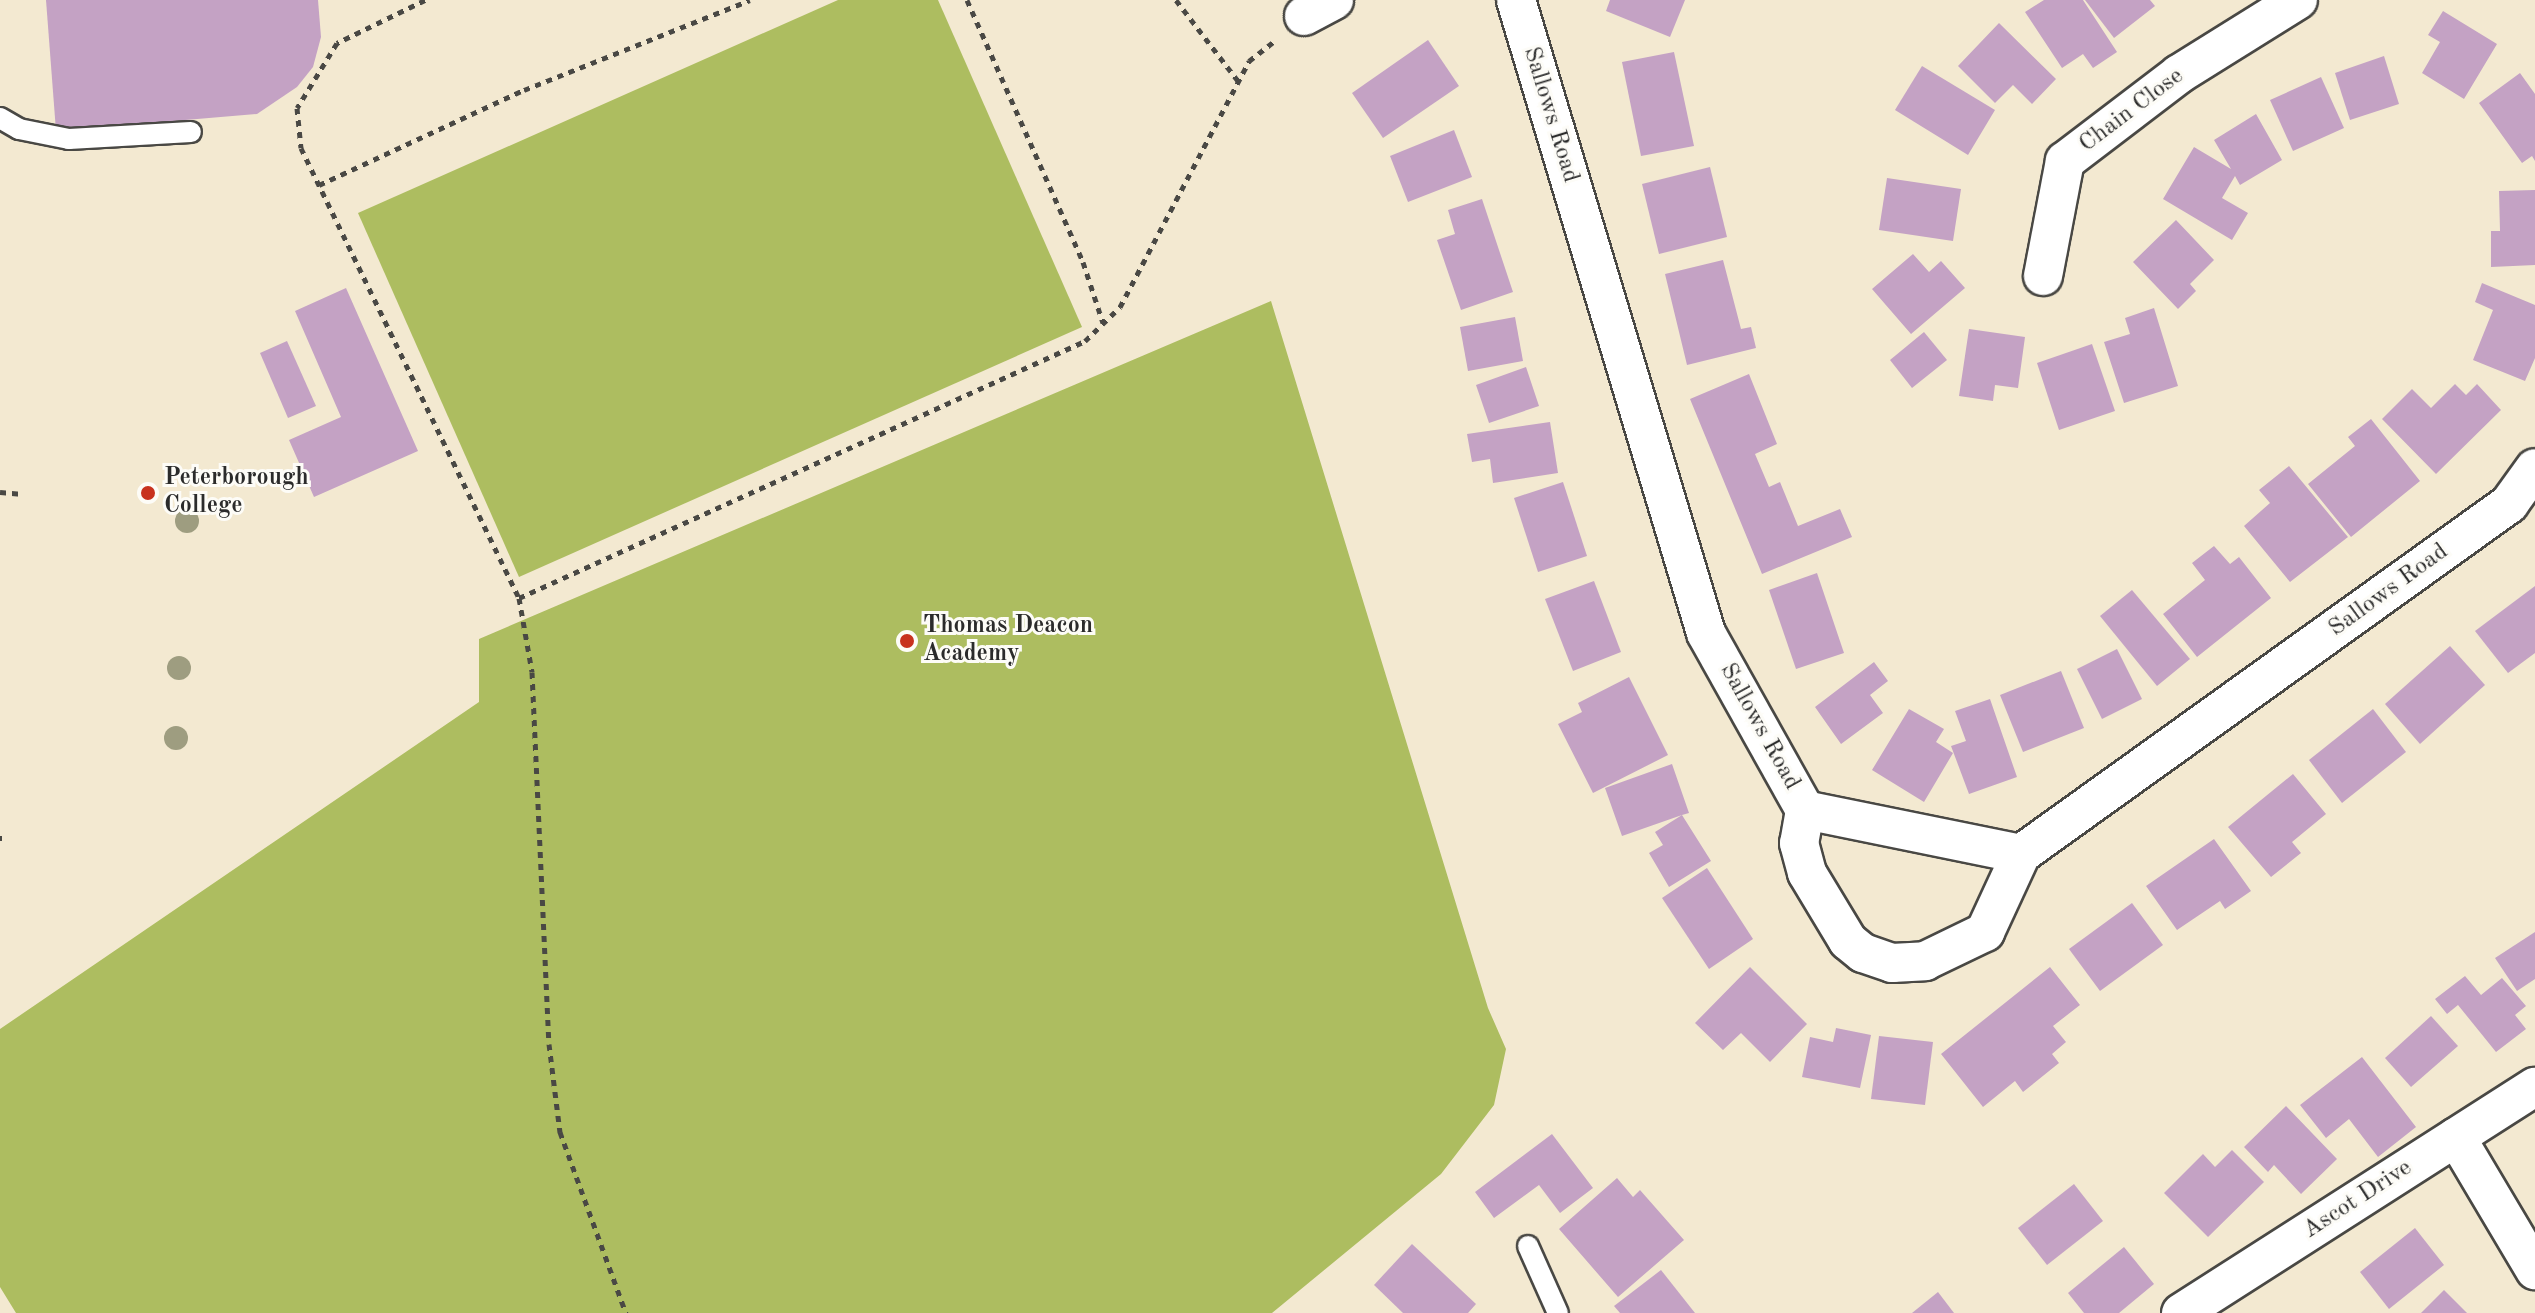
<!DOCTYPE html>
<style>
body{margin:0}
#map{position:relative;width:2535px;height:1313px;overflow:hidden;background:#f3e9d1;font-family:"Old Standard TT",serif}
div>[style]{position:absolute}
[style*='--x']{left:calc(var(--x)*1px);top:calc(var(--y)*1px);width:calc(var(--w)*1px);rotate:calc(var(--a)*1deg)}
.green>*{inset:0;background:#adbd60}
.building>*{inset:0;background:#c4a2c4}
.path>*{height:5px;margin-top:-2.5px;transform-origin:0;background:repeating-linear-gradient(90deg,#494844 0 6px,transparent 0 12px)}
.roads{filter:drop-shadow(2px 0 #494844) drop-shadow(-2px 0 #494844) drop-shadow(0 2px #494844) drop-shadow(0 -2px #494844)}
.service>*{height:20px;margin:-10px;padding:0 10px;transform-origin:10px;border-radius:10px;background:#fff}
.minor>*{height:38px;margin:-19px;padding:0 19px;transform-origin:19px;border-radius:19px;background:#fff}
.trees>*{width:24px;height:24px;margin:-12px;border-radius:50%;background:#9e9d80}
.dots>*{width:22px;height:22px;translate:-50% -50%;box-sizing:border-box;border:4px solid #fdfcf7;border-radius:50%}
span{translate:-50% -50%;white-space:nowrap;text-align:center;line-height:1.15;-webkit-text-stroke:6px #fdfcf7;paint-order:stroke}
.street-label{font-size:24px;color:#2b2b2b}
.poi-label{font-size:24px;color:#2b2b2b;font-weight:700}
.left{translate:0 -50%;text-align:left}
</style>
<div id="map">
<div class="green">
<i style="clip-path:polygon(838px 0,938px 0,1082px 327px,519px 577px,358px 213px)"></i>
<i style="clip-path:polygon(1271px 301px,1488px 1008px,1506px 1049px,1494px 1105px,1441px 1174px,1272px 1313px,16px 1313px,0 1287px,0 1029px,479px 702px,479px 639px)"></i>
</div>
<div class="building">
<i style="clip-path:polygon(46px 0,318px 0,321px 37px,313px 67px,297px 87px,257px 114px,56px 131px)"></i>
<i style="clip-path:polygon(1610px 0,1685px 0,1670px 37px,1606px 11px)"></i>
<i style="clip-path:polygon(2044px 0,2083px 0,2117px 52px,2093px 68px,2083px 54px,2062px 68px,2025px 12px)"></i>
<i style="clip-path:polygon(2085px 0,2150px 0,2155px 6px,2114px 38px)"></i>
<i style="clip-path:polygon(2443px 11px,2497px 44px,2464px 99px,2422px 73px,2440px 42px,2428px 35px)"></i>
<i style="clip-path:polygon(1999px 23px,2056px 79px,2032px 104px,2013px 85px,1995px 103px,1958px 66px)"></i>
<i style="clip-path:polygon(1428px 40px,1459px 86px,1383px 138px,1352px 93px)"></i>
<i style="clip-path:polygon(1674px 52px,1694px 146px,1641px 156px,1622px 62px)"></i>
<i style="clip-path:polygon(2384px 56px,2399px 104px,2350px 120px,2335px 73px)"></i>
<i style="clip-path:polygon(1922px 66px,1995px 110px,1968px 155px,1895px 110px)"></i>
<i style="clip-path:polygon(2520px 73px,2535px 94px,2535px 161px,2532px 156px,2522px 163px,2479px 103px)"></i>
<i style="clip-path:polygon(2321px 77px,2344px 128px,2293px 151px,2270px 100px)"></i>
<i style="clip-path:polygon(2256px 114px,2282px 160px,2240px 185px,2235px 176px,2222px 198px,2248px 213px,2232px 240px,2163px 199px,2194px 147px,2231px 169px,2214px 140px)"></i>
<i style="clip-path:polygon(1454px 130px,1472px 177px,1408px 202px,1390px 156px)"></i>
<i style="clip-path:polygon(1710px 167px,1727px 237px,1659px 254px,1642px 184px)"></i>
<i style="clip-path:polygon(1887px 178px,1961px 189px,1953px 241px,1879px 230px)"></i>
<i style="clip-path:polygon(2535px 190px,2535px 265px,2491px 267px,2491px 231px,2500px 231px,2499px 191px)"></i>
<i style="clip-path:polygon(1482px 199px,1513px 292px,1461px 310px,1437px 240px,1455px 234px,1448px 210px)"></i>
<i style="clip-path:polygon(2176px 220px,2214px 260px,2190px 284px,2196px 291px,2178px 309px,2133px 262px)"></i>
<i style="clip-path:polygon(1913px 254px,1929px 272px,1941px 261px,1965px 288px,1911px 334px,1872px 289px)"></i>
<i style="clip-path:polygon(1723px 260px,1741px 329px,1751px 327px,1756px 348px,1687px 365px,1665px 274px)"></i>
<i style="clip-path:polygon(2482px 283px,2535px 305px,2535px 358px,2525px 381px,2473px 360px,2493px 310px,2475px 302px)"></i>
<i style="clip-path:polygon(346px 288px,418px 451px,314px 497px,289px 440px,341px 417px,295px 311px)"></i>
<i style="clip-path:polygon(2154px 308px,2178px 386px,2124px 403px,2104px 342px,2130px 334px,2125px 318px)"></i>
<i style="clip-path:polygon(1515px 317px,1523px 361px,1468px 371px,1460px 327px)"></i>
<i style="clip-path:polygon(1969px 329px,2025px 337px,2018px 388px,1995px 385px,1993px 401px,1959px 396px)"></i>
<i style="clip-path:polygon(1924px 332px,1947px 360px,1912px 388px,1890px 360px)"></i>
<i style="clip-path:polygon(287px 341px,316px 406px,288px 418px,260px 353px)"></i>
<i style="clip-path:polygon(2092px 344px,2115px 411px,2059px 430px,2037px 363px)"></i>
<i style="clip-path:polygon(1526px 367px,1539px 406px,1489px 423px,1476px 385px)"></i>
<i style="clip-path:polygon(1749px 374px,1777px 444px,1755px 454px,1769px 487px,1780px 482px,1798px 526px,1840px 509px,1852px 537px,1762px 574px,1690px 399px)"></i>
<i style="clip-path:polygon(2455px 384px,2466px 395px,2477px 384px,2501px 410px,2436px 474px,2382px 419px,2412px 389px,2431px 408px)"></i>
<i style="clip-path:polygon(2371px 419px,2420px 481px,2351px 537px,2308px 484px,2355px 446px,2348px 437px)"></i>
<i style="clip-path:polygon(1550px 422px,1558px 473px,1493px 483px,1490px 459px,1472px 462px,1467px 434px)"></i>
<i style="clip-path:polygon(2289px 466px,2348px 537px,2290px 582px,2244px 526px,2270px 503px,2259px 490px)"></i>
<i style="clip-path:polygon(1563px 482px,1587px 556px,1538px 572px,1514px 498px)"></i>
<i style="clip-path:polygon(2214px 546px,2230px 564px,2239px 557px,2271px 598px,2197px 657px,2163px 614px,2205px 580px,2192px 563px)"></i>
<i style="clip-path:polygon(1817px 573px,1844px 653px,1796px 669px,1769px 590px)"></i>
<i style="clip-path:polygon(1594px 581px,1621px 652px,1573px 671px,1545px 599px)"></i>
<i style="clip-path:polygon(2535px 586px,2535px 653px,2508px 673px,2475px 631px)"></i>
<i style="clip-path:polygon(2132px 590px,2190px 659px,2157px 686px,2100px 616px)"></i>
<i style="clip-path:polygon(2450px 646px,2485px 685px,2420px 744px,2385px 704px)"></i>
<i style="clip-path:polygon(2117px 649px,2142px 699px,2102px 719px,2077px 669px)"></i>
<i style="clip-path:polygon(1874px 662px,1888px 681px,1870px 695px,1883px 713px,1841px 744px,1815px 707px)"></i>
<i style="clip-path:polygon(2061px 671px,2084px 728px,2023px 752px,2000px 695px)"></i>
<i style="clip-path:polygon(1629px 677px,1668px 755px,1593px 793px,1558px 724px,1582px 712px,1578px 703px)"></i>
<i style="clip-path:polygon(1990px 699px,2017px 777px,1969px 794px,1951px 746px,1966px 741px,1955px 711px)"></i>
<i style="clip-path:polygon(1909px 709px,1944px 729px,1936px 742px,1953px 753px,1924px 802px,1872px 770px)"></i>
<i style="clip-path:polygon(2373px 709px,2406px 752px,2342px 803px,2309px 760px)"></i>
<i style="clip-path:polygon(1672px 764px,1689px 813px,1682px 815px,1711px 861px,1669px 887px,1649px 853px,1663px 845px,1655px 832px,1682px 815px,1622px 836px,1605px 788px)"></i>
<i style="clip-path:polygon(2293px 774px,2326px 814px,2292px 842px,2301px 853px,2271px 877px,2228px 827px)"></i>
<i style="clip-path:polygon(2214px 839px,2251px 891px,2225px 909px,2220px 901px,2177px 930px,2146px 886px)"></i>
<i style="clip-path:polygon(1707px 868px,1753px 939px,1709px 969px,1662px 898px)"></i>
<i style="clip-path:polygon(2132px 903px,2163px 945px,2100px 991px,2069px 949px)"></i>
<i style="clip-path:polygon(2535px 932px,2535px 979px,2517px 991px,2495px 958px)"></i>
<i style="clip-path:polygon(1750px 967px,1807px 1024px,1770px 1062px,1741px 1033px,1723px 1050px,1695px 1023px)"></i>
<i style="clip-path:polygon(2050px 967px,2080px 1005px,2053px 1026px,2066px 1042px,2052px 1054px,2059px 1063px,2023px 1092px,2015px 1081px,1983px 1107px,1941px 1054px)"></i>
<i style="clip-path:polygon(2465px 976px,2481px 995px,2502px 978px,2526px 1006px,2515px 1015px,2526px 1029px,2496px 1052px,2458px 1005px,2447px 1014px,2435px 999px)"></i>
<i style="clip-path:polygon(2431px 1016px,2458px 1046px,2411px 1087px,2385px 1058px)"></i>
<i style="clip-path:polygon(1836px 1028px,1871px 1035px,1860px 1088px,1802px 1077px,1810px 1037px,1833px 1042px)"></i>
<i style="clip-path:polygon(1879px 1036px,1933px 1042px,1925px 1105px,1871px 1099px)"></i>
<i style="clip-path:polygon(2362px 1057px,2416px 1127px,2378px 1157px,2349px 1119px,2326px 1138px,2300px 1105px)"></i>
<i style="clip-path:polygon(2286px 1106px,2337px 1159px,2301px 1194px,2274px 1165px,2268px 1172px,2244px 1147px)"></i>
<i style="clip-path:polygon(1552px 1134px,1593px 1188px,1560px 1213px,1539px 1185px,1494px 1218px,1475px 1192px)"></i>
<i style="clip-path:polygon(2232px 1150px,2264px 1182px,2208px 1237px,2164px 1193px,2203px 1154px,2215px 1167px)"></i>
<i style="clip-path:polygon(1617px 1178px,1633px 1197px,1640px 1190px,1684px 1240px,1618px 1297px,1559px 1229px)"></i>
<i style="clip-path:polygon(2074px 1184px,2103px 1221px,2047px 1265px,2018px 1228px)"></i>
<i style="clip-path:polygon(2415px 1228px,2444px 1265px,2389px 1309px,2360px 1272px)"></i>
<i style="clip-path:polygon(1412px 1244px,1476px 1304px,1468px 1313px,1403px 1313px,1374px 1285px)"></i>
<i style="clip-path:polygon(2124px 1247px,2154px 1284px,2119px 1313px,2084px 1313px,2068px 1293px)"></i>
<i style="clip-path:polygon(1661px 1270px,1695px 1313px,1620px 1313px,1614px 1306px)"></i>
<i style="clip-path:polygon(2444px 1290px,2467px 1313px,2421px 1313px)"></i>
<i style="clip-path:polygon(1938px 1292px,1954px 1313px,1912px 1313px)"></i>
</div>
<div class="path">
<i style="--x:425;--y:0;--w:98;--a:154"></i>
<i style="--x:337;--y:43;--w:76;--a:121.6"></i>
<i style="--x:297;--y:108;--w:40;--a:84.3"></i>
<i style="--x:301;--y:148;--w:500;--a:64.15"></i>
<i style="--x:519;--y:598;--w:75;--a:80"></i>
<i style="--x:532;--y:672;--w:372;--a:87.4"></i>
<i style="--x:549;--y:1044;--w:89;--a:82.9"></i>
<i style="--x:560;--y:1132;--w:193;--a:70"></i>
<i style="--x:967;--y:0;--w:287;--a:66.1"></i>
<i style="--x:1083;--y:262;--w:64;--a:71.8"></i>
<i style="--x:1176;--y:0;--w:103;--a:52.5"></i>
<i style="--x:319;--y:185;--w:226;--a:-24.9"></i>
<i style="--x:524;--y:90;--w:243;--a:-21.7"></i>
<i style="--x:0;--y:492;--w:23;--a:5"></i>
<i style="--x:519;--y:598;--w:622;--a:-24.42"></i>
<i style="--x:1085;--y:341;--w:49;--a:-44.2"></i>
<i style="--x:1120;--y:307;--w:278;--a:-62.3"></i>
<i style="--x:1249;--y:61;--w:34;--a:-38"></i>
<i style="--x:0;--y:838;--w:2;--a:0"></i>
</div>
<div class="roads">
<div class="service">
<i style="--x:0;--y:118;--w:22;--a:30"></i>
<i style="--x:19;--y:129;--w:51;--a:11.3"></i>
<i style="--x:69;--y:139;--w:122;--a:-3.3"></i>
<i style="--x:1528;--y:1246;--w:73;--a:65.9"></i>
</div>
<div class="minor">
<i style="--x:1516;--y:0;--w:661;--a:73.29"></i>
<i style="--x:1706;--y:633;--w:203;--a:60.8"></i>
<i style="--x:1805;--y:810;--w:220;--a:11.5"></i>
<i style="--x:2021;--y:854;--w:601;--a:-35.65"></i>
<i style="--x:2509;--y:504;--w:44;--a:-54.2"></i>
<i style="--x:1304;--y:16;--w:34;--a:-28"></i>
<i style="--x:2043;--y:276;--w:117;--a:-79.2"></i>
<i style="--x:2065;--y:161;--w:143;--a:-37.3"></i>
<i style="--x:2179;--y:74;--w:140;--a:-31.9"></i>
<i style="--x:1805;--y:810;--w:34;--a:100"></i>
<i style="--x:1799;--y:843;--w:31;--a:75"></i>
<i style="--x:1807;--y:873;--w:79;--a:58.9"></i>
<i style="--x:1848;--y:941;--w:19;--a:39"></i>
<i style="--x:1863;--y:953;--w:31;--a:19"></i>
<i style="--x:1892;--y:963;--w:33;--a:-3"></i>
<i style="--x:1925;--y:961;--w:67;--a:-25.8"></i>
<i style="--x:1985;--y:932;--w:86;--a:-65.2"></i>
<i style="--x:2456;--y:1137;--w:155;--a:59.3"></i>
<i style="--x:2181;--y:1313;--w:420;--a:-32.6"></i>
</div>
</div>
<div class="trees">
<i style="left:187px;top:521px"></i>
<i style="left:179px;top:668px"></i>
<i style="left:176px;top:738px"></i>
</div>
<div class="dots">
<i style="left:148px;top:493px;background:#c8321e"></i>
<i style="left:907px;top:641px;background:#c8321e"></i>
</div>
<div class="street-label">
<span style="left:2132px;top:111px;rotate:-37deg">Chain Close</span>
<span style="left:1550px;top:115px;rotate:73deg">Sallows Road</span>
<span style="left:2389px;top:591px;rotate:-36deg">Sallows Road</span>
<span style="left:1759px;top:727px;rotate:61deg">Sallows Road</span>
<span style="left:2358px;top:1200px;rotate:-33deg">Ascot Drive</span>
</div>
<div class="poi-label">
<span class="left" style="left:164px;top:493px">Peterborough<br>College</span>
<span class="left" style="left:923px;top:641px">Thomas Deacon<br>Academy</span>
</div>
</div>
